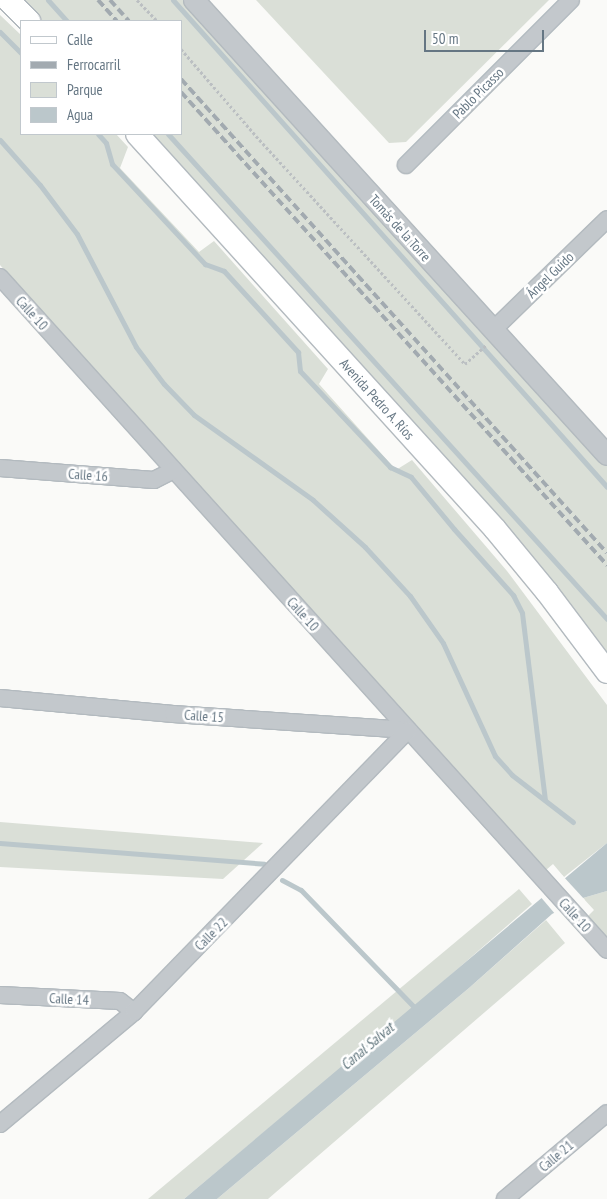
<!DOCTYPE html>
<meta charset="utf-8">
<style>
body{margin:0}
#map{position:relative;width:607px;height:1199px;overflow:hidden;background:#fafaf8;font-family:"PT Sans Narrow",sans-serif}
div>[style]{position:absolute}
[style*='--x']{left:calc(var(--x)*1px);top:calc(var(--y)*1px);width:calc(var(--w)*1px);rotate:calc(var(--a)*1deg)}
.green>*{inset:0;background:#dadfd7}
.water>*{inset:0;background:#bbc7cb}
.pier>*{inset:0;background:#fafaf8}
.stream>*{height:5px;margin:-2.5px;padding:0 2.5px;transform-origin:2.5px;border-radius:2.5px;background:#bbc7cb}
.path>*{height:3px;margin-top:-1.5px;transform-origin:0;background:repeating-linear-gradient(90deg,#bbbfc2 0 2.5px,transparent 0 5px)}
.roads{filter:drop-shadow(1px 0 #b3babf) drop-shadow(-1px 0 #b3babf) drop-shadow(0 1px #b3babf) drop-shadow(0 -1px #b3babf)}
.minor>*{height:16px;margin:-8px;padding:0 8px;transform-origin:8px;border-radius:8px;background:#c3c8cc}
.tertiary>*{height:20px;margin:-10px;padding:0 10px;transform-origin:10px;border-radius:10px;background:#c3c8cc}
.secondary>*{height:22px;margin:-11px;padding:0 11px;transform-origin:11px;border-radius:11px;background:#fff}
.rail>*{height:4px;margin-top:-2px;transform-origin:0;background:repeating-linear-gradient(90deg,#a2aab0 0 8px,transparent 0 12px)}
span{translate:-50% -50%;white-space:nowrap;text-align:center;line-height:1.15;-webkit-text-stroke:5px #fff;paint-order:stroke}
.street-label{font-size:14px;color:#657683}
.water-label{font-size:15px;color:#60757c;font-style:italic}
.legend{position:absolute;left:20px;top:20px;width:162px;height:115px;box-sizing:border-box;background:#fff;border:1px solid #c1c8cd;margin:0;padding:6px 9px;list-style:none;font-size:15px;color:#657683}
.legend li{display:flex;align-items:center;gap:10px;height:25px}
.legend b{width:25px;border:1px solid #c1c8cd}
.scale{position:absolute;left:424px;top:30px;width:120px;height:22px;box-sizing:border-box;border:2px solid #657683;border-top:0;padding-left:6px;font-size:15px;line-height:18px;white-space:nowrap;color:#657683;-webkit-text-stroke:4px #fff;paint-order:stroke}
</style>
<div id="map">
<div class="green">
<i style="clip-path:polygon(8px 0,194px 0,607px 455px,607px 672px,137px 134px,181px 134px,181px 21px,29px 21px)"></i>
<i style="clip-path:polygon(256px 0,549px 0,406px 142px,389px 143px)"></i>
<i style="clip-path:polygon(0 15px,21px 35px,21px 134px,116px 134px,128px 147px,120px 168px,199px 252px,214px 241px,328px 369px,319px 384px,396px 470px,412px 460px,507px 571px,607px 705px,607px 843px,564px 877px,553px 864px,546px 870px,0 265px)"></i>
<i style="clip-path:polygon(0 822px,263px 843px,223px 879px,0 867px)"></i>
<i style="clip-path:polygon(519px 889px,532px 904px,414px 1007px,184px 1199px,148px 1199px)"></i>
<i style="clip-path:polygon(607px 891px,607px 941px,587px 917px,594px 910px,583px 898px)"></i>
<i style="clip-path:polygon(546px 920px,565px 943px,268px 1199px,217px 1199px,469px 988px)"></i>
</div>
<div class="water">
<i style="clip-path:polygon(607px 843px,607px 891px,583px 898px,552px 914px,469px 988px,217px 1199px,184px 1199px)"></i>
</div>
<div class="pier">
<i style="clip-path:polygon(562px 875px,585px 900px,556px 915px,539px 895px)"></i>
</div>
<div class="stream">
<i style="--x:48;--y:0;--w:28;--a:48"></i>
<i style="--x:173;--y:0;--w:652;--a:48.29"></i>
<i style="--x:0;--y:32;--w:30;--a:45"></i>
<i style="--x:98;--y:134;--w:12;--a:48"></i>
<i style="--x:106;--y:143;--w:22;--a:74"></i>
<i style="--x:112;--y:164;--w:137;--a:47.1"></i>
<i style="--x:205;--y:264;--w:20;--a:20"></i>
<i style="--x:224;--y:271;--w:110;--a:47.6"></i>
<i style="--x:298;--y:352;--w:19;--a:84"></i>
<i style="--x:300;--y:371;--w:132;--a:46.8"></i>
<i style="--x:390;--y:467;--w:23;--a:25"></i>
<i style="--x:411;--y:477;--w:67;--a:50.4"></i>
<i style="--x:454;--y:529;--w:89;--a:48.2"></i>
<i style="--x:513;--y:595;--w:20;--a:63"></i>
<i style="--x:522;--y:613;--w:188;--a:83"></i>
<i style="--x:168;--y:134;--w:654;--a:47.85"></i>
<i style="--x:0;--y:140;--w:60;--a:48.4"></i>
<i style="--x:40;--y:185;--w:61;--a:52.9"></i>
<i style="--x:77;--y:234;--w:127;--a:62.4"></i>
<i style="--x:136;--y:347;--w:46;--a:52.9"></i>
<i style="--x:164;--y:384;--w:43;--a:45.9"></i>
<i style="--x:194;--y:415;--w:146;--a:35.5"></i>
<i style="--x:313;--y:500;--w:70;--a:42.1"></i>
<i style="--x:365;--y:547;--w:67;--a:47.4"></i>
<i style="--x:410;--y:596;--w:57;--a:54.9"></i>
<i style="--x:443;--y:643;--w:124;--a:65.3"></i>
<i style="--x:495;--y:756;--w:25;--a:48"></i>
<i style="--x:512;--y:775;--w:77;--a:37.6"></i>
<i style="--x:0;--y:843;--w:265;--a:4.5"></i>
<i style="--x:282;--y:880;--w:21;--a:28"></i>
<i style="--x:301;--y:890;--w:168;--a:46"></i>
</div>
<div class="path">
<i style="--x:137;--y:0;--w:29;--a:46"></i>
<i style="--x:181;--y:49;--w:115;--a:49.2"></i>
<i style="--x:256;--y:136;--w:309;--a:47.5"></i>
<i style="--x:465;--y:364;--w:28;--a:-42"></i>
</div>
<div class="roads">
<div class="minor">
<i style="--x:406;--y:165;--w:233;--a:-45"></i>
<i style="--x:0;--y:277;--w:906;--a:47.95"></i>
<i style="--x:493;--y:330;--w:159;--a:-44.2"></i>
<i style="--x:0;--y:468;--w:154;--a:4.5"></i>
<i style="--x:154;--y:480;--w:22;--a:-27"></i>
<i style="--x:0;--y:698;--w:174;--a:5.3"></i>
<i style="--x:173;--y:714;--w:236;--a:3.9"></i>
<i style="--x:0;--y:995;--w:120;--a:2.9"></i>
<i style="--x:120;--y:1001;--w:18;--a:38"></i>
<i style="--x:0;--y:1124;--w:175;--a:-39.9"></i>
<i style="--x:134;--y:1012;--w:393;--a:-45.8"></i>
<i style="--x:505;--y:1199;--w:133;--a:-40.1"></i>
</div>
<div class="tertiary">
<i style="--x:194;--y:0;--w:614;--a:47.77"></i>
</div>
<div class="secondary">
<i style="--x:8;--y:0;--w:30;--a:45"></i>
<i style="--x:137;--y:134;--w:533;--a:47.81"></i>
<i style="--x:495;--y:529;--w:82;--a:50.5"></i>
<i style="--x:547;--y:592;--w:100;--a:53.1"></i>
</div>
</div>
<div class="rail">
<i style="--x:98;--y:0;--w:28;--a:48"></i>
<i style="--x:110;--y:0;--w:28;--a:48"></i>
<i style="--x:181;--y:79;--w:637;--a:48.05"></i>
<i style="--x:181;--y:92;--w:637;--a:47.99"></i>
</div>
<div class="street-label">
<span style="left:478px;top:93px;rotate:-45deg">Pablo Picasso</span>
<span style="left:400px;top:228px;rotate:48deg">Tomás de la Torre</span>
<span style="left:550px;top:275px;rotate:-44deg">Ángel Guido</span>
<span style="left:32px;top:313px;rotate:48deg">Calle 10</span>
<span style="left:377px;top:399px;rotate:48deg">Avenida Pedro A. Ríos</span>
<span style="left:88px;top:475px;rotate:4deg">Calle 16</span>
<span style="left:303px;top:614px;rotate:48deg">Calle 10</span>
<span style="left:204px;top:716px;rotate:4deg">Calle 15</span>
<span style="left:575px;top:915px;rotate:48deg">Calle 10</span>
<span style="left:211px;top:934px;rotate:-45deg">Calle 22</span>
<span style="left:69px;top:999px;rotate:3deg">Calle 14</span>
<span style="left:556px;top:1156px;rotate:-40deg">Calle 21</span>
</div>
<div class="water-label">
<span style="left:367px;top:1046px;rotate:-40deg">Canal Salvat</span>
</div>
<ul class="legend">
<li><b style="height:6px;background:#fff"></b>Calle</li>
<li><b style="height:6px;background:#a2aab0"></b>Ferrocarril</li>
<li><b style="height:14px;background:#dadfd7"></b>Parque</li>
<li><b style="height:14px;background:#bbc7cb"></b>Agua</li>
</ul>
<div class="scale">50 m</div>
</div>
